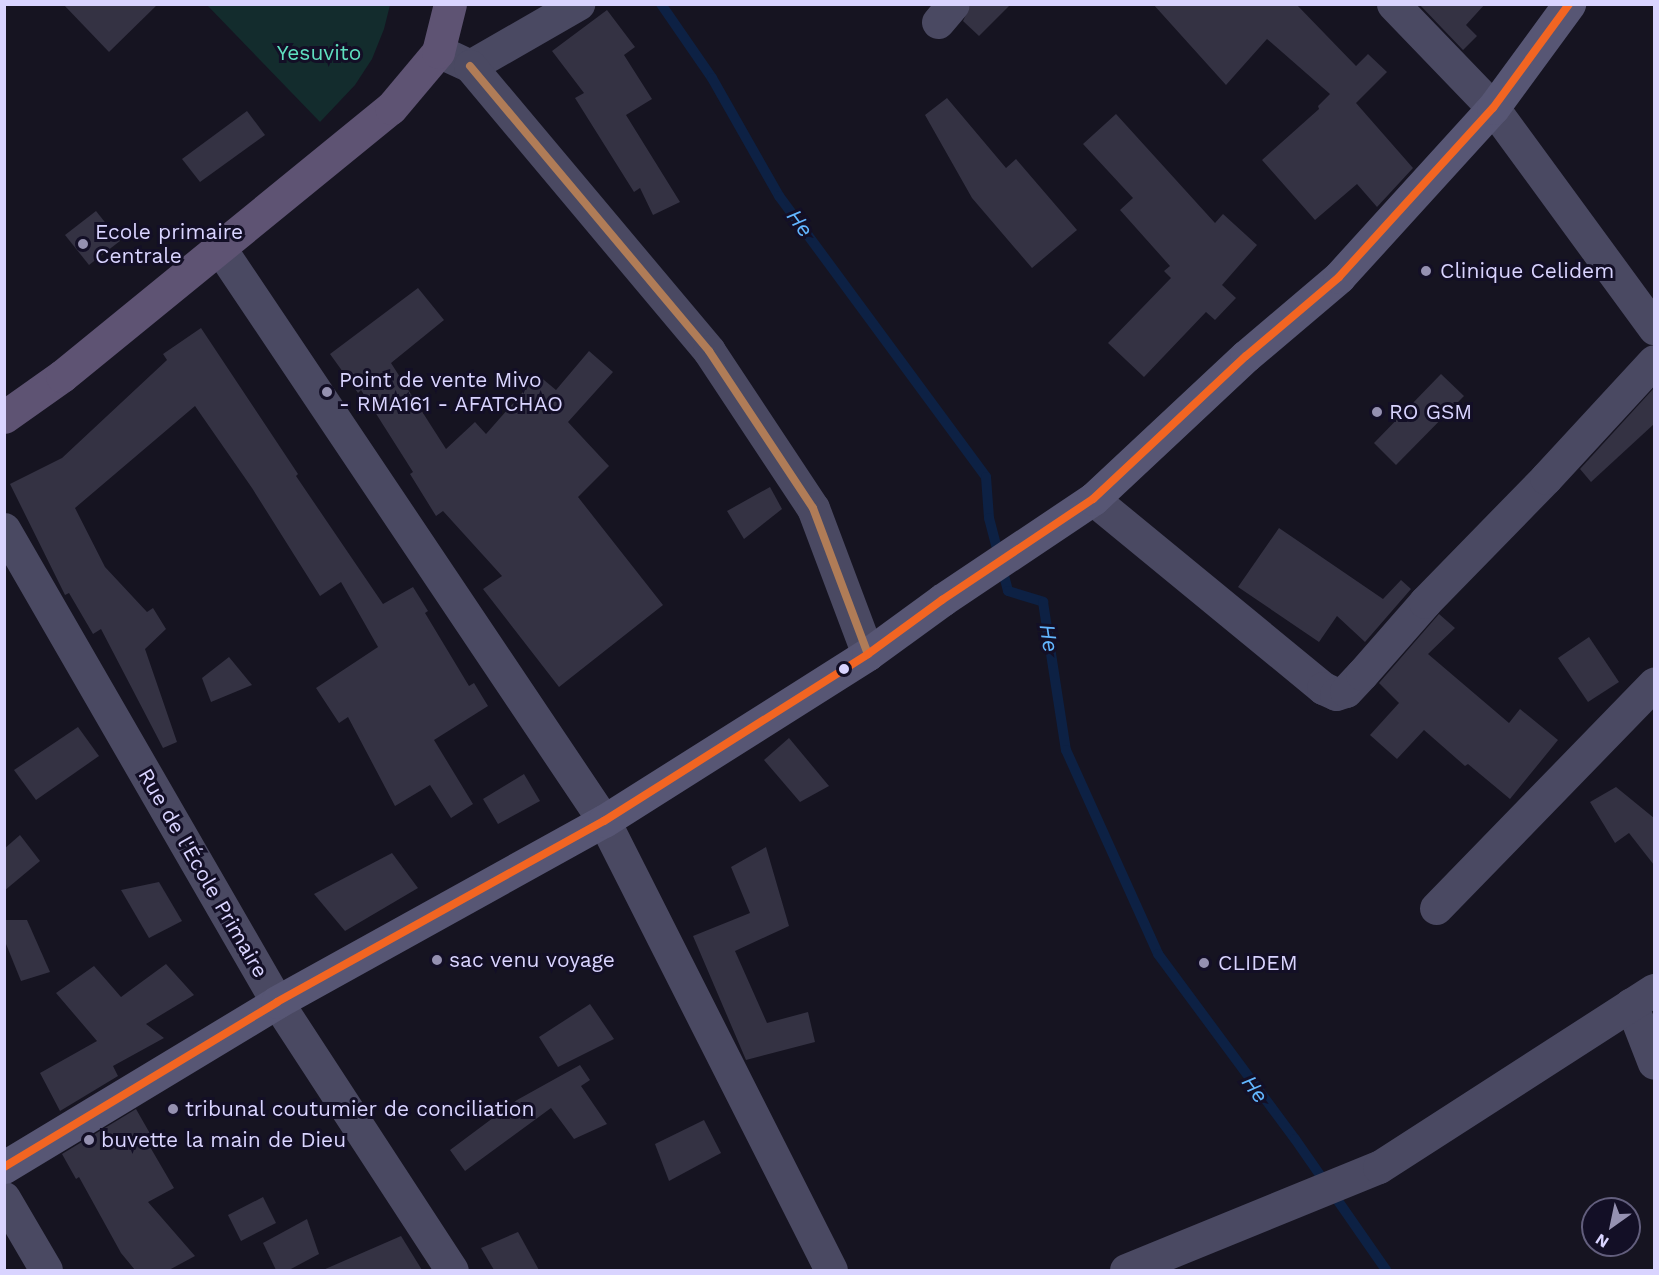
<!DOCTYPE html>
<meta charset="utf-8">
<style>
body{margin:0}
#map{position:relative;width:1659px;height:1275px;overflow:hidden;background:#161421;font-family:"Work Sans",sans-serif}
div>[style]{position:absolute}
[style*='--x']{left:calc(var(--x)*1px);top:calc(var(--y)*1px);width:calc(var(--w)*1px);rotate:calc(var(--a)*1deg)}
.green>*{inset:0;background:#132c2d}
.stream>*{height:10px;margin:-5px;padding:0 5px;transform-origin:5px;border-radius:5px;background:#0d2144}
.building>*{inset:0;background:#343243}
.minor>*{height:33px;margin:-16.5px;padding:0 16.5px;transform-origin:16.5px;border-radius:16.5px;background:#4a4962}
.secondary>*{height:33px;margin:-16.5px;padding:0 16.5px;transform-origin:16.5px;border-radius:16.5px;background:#575674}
.primary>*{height:33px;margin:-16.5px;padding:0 16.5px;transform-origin:16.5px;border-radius:16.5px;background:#5e5373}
.bus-1>*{height:8px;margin:-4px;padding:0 4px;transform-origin:4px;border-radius:4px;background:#b07c57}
.bus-2>*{height:8px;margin:-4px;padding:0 4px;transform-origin:4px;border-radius:4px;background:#f26522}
.dots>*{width:16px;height:16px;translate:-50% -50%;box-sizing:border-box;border:3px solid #130f26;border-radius:50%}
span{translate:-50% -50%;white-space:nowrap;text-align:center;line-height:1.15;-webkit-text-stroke:6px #130f26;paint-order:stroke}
.park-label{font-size:21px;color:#5fe0c0}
.poi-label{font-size:21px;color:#d9d4ff}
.left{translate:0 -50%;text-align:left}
.street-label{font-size:21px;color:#d9d4ff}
.water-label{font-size:22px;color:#62b6ff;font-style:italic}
.frame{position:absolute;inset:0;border:6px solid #d9d4ff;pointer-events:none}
.north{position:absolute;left:1581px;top:1197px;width:60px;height:60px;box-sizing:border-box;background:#130f26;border:2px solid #625e7d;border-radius:50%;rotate:213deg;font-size:16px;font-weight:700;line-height:24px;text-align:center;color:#d9d4ff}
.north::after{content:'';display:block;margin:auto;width:21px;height:27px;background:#9591b1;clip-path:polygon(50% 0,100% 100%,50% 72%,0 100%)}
</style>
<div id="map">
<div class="green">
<i style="clip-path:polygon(207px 5px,390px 5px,384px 29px,372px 59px,355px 85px,320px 122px)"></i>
</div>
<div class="stream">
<i style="--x:661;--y:4;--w:90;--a:55.4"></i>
<i style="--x:712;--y:78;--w:136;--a:60.4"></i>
<i style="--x:779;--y:196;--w:349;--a:53.6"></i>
<i style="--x:986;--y:477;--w:41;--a:85.8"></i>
<i style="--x:989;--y:518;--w:75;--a:75.4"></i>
<i style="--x:1008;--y:591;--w:37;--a:17"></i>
<i style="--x:1043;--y:602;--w:150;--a:81.2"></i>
<i style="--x:1066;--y:750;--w:224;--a:65.7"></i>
<i style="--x:1158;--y:954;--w:230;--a:53.5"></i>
<i style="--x:1295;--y:1139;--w:160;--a:55.2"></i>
</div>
<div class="building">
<i style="clip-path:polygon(63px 4px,158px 4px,109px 52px)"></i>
<i style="clip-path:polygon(971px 4px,1011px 4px,979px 36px,963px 21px)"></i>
<i style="clip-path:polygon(1153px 4px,1296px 4px,1356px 66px,1368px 54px,1387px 72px,1356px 103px,1413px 168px,1377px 207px,1357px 184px,1315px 220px,1262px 160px,1319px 109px,1318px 106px,1330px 94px,1267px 39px,1226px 85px)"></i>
<i style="clip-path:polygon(1419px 4px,1485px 4px,1466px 25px,1477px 36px,1463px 50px)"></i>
<i style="clip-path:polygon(607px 10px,635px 47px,624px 55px,652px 99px,626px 115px,680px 202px,653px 215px,640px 188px,634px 192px,575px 98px,584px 93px,552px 51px)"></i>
<i style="clip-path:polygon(947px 98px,1006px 168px,1016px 159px,1077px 230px,1032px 268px,972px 198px,925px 115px)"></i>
<i style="clip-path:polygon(247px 111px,265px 135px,200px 182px,182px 159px)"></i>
<i style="clip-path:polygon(1116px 114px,1215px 223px,1223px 214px,1257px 245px,1222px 285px,1236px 298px,1215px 320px,1206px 312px,1144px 377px,1108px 343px,1171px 278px,1164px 271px,1170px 266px,1120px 210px,1133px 198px,1083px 144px)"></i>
<i style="clip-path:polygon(96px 211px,120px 241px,89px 265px,65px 235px)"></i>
<i style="clip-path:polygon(418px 288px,444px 320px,391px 363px,446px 449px,475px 422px,486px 434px,538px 375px,556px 390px,589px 351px,613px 372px,568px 422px,609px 466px,578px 497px,663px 605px,559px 687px,483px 589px,502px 576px,443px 511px,436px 516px,410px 474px,413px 472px,361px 390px,358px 393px,330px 354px)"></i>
<i style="clip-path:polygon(201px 328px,298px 474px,296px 476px,383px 604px,413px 587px,428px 611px,425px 613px,469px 686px,474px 683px,488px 706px,434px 740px,473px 804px,451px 818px,430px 785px,395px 806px,348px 717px,339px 723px,316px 688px,378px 647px,341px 582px,320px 596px,252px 488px,195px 406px,75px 508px,105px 567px,147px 612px,153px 608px,166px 629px,145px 649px,177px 742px,163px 748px,101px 629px,93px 634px,69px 593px,65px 595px,10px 484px,62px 458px,167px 360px,163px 354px)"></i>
<i style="clip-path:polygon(1441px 374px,1464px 396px,1396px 465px,1374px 443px)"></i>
<i style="clip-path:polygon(1654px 388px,1654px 424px,1591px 482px,1580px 469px)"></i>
<i style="clip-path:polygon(770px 487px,782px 509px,744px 539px,727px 511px)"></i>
<i style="clip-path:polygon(1279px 528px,1383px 599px,1401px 580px,1411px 589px,1365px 642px,1337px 616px,1319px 642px,1238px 587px)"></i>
<i style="clip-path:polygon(1439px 614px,1455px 628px,1428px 654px,1509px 723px,1520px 709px,1558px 740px,1510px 799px,1468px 764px,1465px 766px,1424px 730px,1397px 759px,1370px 735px,1399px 703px,1379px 683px)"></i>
<i style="clip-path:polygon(1589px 637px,1619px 682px,1588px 702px,1558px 658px)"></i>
<i style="clip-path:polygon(229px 657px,252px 685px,211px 702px,202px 678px)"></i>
<i style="clip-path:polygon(78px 727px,99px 756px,36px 800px,14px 770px)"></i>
<i style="clip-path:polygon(789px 738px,829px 786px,800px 802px,764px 760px)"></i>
<i style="clip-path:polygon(524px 774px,540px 801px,498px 824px,483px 799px)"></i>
<i style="clip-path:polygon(1616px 787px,1654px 818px,1654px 865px,1629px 833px,1615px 843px,1590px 802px)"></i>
<i style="clip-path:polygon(20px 835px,40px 861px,4px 891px,4px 849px)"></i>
<i style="clip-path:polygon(766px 847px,789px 926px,735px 951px,767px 1023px,808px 1012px,815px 1042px,746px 1060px,693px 936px,750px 913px,731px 867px)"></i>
<i style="clip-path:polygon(392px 853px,418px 888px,345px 931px,314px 894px)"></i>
<i style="clip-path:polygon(159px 882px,182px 921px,149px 938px,121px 890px)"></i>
<i style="clip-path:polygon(4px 920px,27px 920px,50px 972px,21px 981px,4px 939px)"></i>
<i style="clip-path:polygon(166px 964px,194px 995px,146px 1024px,164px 1038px,113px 1066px,118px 1076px,60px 1111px,40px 1073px,97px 1041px,56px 993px,94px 966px,121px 997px)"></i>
<i style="clip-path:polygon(590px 1004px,614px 1039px,558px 1067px,539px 1037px)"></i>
<i style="clip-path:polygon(580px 1065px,590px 1080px,581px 1086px,607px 1124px,574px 1139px,551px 1108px,465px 1171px,450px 1150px,517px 1100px)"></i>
<i style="clip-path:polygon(136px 1109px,152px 1137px,146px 1140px,174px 1188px,148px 1202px,195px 1256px,169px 1270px,135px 1270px,121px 1253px,79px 1177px,76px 1179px,62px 1154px)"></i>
<i style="clip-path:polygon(704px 1120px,721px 1153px,669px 1181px,655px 1144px)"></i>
<i style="clip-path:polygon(263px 1197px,276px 1223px,241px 1241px,228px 1215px)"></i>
<i style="clip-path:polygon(307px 1219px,319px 1254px,289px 1270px,276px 1270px,263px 1243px)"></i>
<i style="clip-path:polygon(518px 1232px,539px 1270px,494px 1270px,481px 1248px)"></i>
<i style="clip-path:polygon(401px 1236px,422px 1270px,323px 1270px)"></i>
</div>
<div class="minor">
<i style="--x:1393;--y:4;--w:144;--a:46.1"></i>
<i style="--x:1493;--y:108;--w:273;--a:53.8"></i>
<i style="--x:938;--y:22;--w:23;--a:-50"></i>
<i style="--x:451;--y:57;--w:21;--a:25"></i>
<i style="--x:470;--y:66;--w:125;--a:-29.9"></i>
<i style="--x:470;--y:66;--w:372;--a:50"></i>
<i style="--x:709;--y:351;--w:188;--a:56.5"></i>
<i style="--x:813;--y:508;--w:156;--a:69.4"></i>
<i style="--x:219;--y:247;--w:691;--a:56.15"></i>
<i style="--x:604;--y:821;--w:503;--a:63.18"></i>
<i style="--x:1093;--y:499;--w:298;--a:39.4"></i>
<i style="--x:1323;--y:688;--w:14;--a:25"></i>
<i style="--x:1336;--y:694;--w:10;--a:-17"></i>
<i style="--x:1346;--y:691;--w:23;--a:-47"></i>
<i style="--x:1362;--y:674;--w:96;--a:-48.8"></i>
<i style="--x:1425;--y:602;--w:173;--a:-45.7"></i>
<i style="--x:1546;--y:478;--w:159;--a:-47.3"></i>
<i style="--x:4;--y:529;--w:546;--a:60.01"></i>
<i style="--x:277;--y:1002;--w:320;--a:56.9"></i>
<i style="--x:1436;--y:908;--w:313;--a:-45.8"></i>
<i style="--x:1631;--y:1004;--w:63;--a:68.7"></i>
<i style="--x:4;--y:1198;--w:83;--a:59.7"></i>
<i style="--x:1126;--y:1270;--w:273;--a:-22.2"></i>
<i style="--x:1379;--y:1167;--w:327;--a:-32.8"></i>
</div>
<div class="secondary">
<i style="--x:4;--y:1167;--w:319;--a:-31.1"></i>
<i style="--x:277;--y:1002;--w:374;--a:-29"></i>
<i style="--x:604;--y:821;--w:312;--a:-32.3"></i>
<i style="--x:868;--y:654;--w:92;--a:-36.1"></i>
<i style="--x:942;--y:600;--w:182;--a:-33.8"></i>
<i style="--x:1093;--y:499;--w:209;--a:-43.1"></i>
<i style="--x:1246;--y:356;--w:122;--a:-40.3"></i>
<i style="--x:1339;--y:277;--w:229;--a:-47.7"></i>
<i style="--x:1493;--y:108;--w:129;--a:-53.8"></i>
</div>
<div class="primary">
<i style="--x:4;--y:417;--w:71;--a:-35.3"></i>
<i style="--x:62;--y:376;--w:424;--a:-39.2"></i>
<i style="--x:391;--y:108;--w:73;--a:-50"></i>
<i style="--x:438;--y:52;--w:49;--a:-76"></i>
</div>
<div class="bus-1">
<i style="--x:470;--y:66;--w:372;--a:50"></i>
<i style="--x:709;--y:351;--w:188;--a:56.5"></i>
<i style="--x:813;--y:508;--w:156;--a:69.4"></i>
</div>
<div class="bus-2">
<i style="--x:4;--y:1167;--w:319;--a:-31.1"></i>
<i style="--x:277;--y:1002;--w:374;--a:-29"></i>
<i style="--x:604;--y:821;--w:312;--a:-32.3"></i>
<i style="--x:868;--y:654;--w:92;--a:-36.1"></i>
<i style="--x:942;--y:600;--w:182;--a:-33.8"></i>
<i style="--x:1093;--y:499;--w:209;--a:-43.1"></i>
<i style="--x:1246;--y:356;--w:122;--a:-40.3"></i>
<i style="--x:1339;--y:277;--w:229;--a:-47.7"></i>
<i style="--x:1493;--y:108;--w:129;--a:-53.8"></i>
</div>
<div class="dots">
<i style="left:83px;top:244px;background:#9591b1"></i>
<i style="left:1426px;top:271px;background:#9591b1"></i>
<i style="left:327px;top:392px;background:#9591b1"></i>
<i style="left:1377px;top:412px;background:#9591b1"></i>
<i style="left:844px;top:669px;background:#d9d4ff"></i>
<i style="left:437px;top:960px;background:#9591b1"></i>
<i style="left:1204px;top:963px;background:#9591b1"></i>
<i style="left:173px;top:1109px;background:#9591b1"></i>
<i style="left:89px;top:1140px;background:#9591b1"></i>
</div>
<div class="park-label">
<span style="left:319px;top:53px">Yesuvito</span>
</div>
<div class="poi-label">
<span class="left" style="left:95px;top:244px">Ecole primaire<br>Centrale</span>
<span class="left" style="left:1440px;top:271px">Clinique Celidem</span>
<span class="left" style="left:339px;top:392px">Point de vente Mivo<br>- RMA161 - AFATCHAO</span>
<span class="left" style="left:1389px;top:412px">RO GSM</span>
<span class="left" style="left:449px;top:960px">sac venu voyage</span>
<span class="left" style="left:1218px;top:963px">CLIDEM</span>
<span class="left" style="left:185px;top:1109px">tribunal coutumier de conciliation</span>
<span class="left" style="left:101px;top:1140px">buvette la main de Dieu</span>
</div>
<div class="street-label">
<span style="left:203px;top:873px;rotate:60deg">Rue de l'École Primaire</span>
</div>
<div class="water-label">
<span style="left:800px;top:223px;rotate:54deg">He</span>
<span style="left:1049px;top:638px;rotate:81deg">He</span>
<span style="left:1255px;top:1089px;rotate:54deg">He</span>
</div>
<div class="frame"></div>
<div class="north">N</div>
</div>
